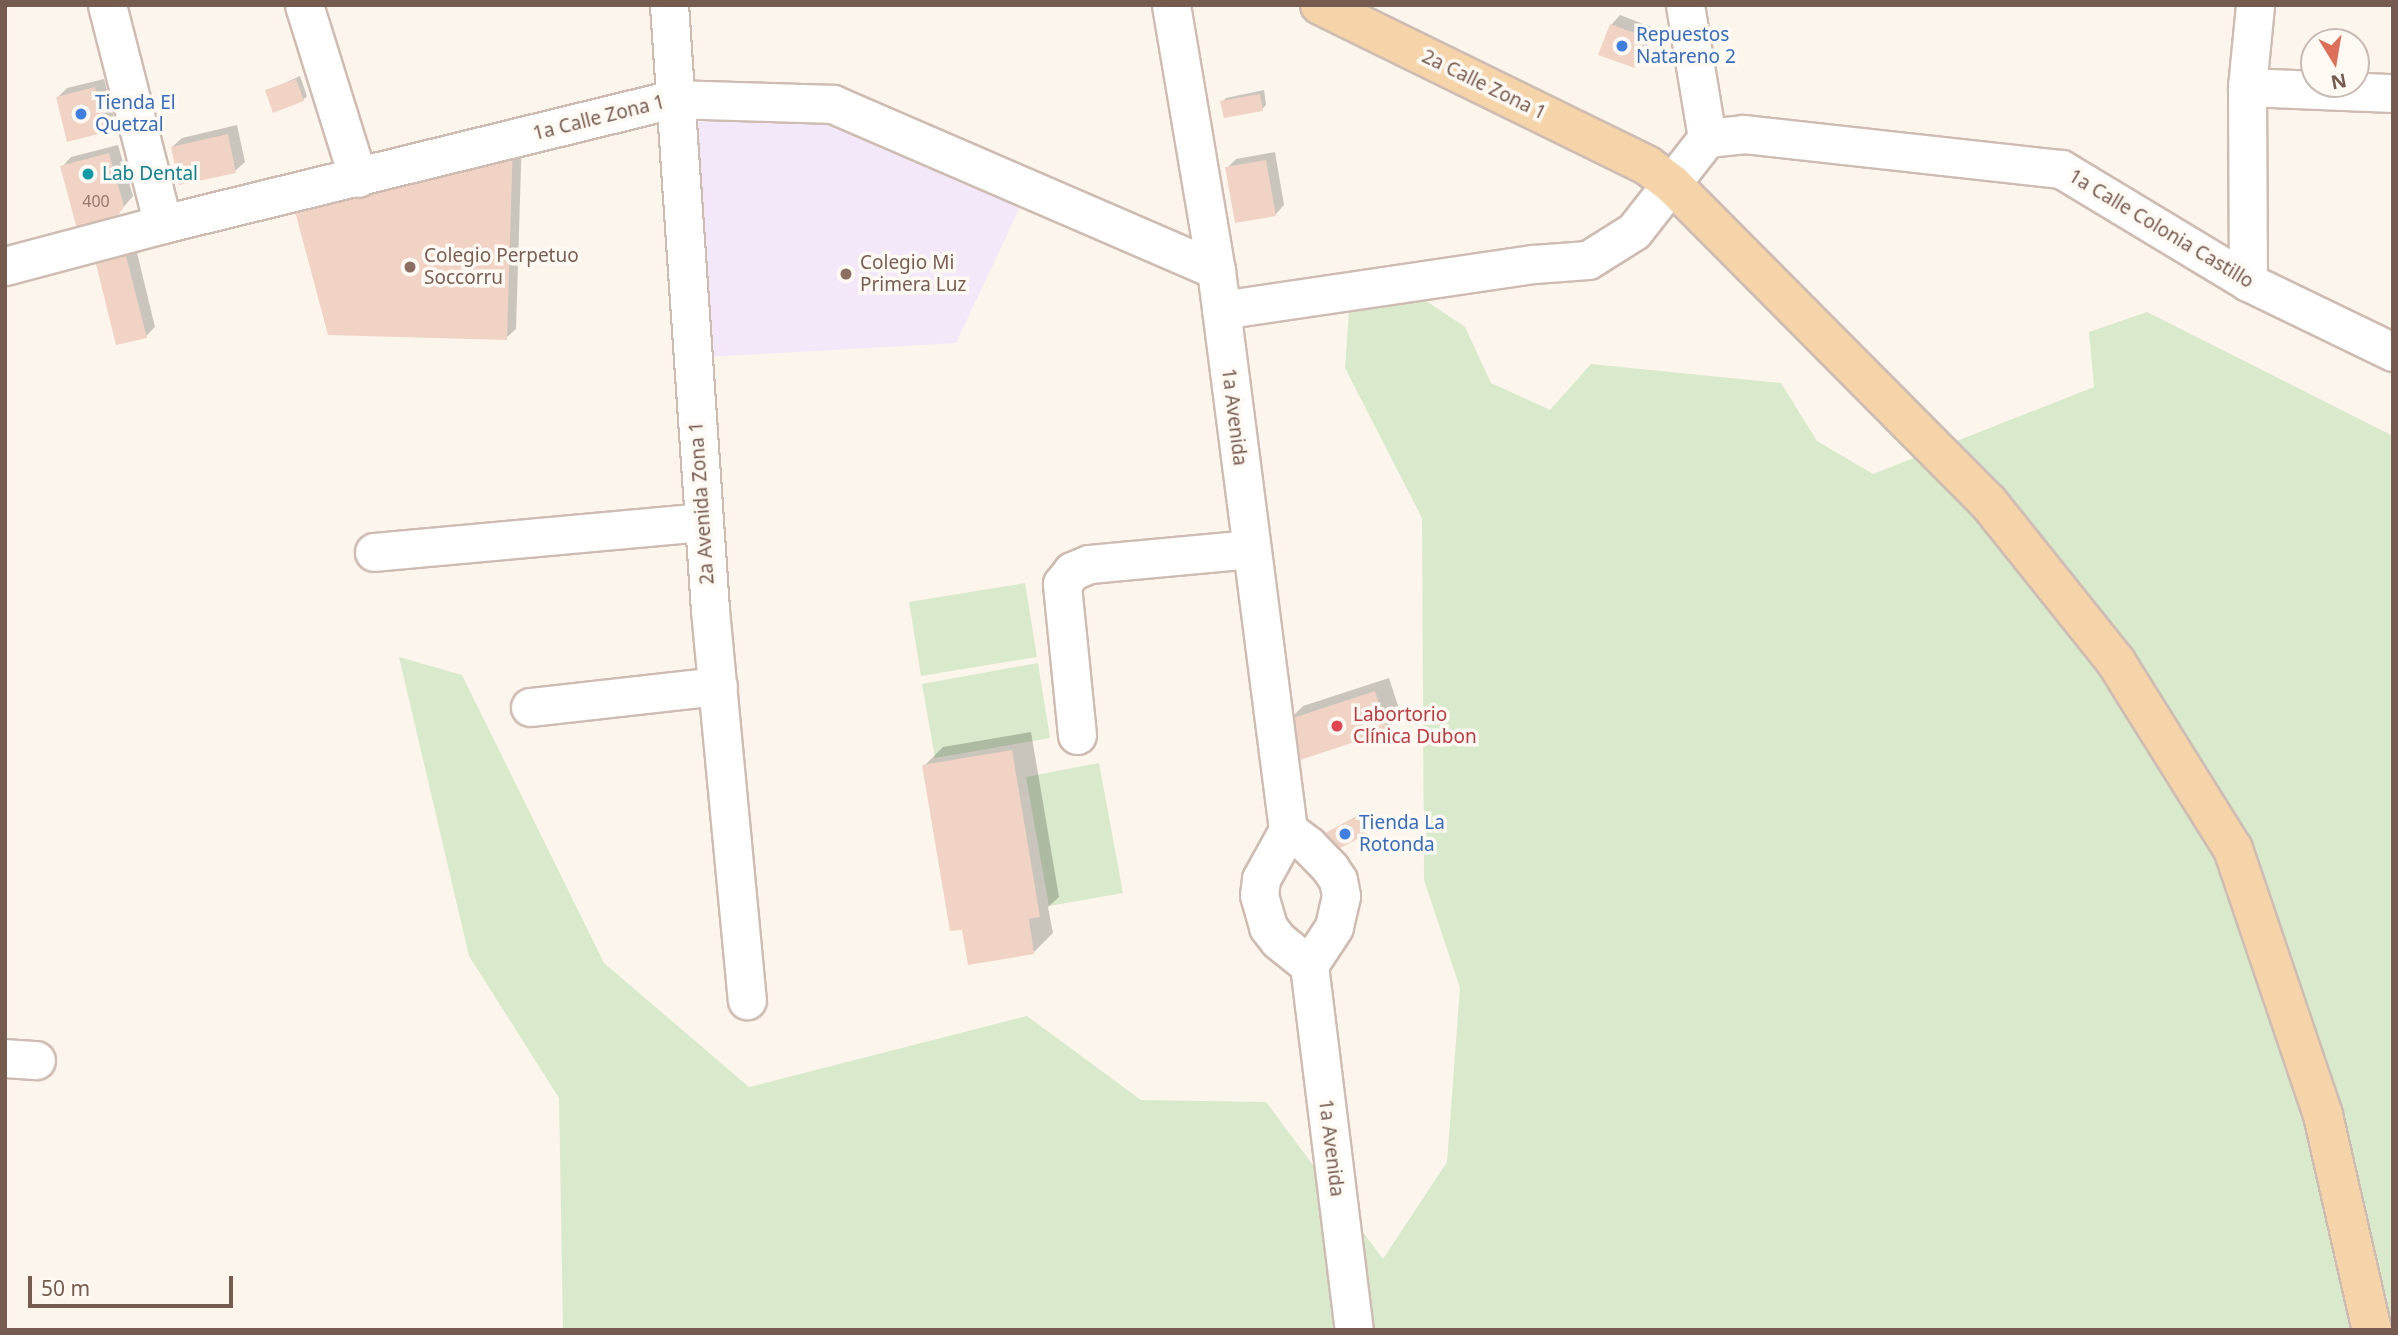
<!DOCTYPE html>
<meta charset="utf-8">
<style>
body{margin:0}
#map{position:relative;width:2398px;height:1335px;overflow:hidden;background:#fcf5ec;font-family:"Noto Sans",sans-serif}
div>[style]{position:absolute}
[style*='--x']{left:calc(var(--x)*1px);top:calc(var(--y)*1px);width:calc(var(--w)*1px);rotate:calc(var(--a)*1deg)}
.education>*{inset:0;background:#f2e8f9}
.green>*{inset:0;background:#d9e9cb}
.shadow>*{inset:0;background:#0003}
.building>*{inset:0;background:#f0d3c5}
.roads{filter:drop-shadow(2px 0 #cebcb2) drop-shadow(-2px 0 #cebcb2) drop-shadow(0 2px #cebcb2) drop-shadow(0 -2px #cebcb2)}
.minor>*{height:37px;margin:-18.5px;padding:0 18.5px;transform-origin:18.5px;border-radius:18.5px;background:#fff}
.major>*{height:38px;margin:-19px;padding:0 19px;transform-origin:19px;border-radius:19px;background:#f5d4aa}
.dots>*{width:19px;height:19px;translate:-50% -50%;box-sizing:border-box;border:4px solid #fef9f3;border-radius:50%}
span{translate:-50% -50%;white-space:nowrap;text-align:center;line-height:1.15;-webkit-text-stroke:7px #fef9f3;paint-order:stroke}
.number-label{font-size:16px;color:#94796d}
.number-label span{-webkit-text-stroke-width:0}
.shop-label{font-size:19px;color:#366cbe}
.left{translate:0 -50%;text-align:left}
.street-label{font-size:19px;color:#765b50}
.culture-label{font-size:19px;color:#0d838f}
.education-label{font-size:19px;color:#785e54}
.health-label{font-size:19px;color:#be3a42}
.frame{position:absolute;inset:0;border:7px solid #765b50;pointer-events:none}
.north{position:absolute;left:2300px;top:28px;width:70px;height:70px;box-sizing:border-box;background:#fef9f3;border:2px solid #c8bab2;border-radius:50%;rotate:169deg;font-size:19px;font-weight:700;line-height:28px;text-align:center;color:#765b50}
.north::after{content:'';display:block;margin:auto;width:24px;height:32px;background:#dd6e5a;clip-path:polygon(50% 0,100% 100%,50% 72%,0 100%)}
.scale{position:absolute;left:28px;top:1276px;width:205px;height:32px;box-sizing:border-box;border:4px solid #765b50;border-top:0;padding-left:9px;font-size:21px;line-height:24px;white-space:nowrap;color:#765b50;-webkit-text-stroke:5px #fef9f3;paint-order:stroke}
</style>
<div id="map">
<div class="education">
<i style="clip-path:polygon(826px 115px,1021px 205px,956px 343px,708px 357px,695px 122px)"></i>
</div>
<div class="green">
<i style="clip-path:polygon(1410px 290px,1465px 327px,1491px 383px,1550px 410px,1591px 364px,1781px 383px,1817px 441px,1873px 474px,2094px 387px,2089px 332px,2147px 312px,2393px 436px,2393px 1330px,563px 1330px,559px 1098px,469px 956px,399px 657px,462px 675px,604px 963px,749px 1087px,1027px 1016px,1141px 1100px,1266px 1102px,1383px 1259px,1447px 1162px,1460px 988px,1424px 880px,1422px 518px,1345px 368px,1349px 311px)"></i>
<i style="clip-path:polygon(1025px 583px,1037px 657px,921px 676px,909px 602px)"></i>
<i style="clip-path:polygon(1038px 663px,1050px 738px,935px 758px,922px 684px)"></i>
<i style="clip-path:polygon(1099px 763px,1123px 893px,1049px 906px,1026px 777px)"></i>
</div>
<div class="shadow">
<i style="clip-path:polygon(1620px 15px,1654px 28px,1644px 57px,1634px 66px,1611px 25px)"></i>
<i style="clip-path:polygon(300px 76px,307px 96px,303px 100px,267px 91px)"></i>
<i style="clip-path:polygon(104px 79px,115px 121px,105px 130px,58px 97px,67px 88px)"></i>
<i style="clip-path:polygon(1264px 90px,1266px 105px,1262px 109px,1222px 102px,1226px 98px)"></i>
<i style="clip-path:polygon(237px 125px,245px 162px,235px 171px,172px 147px,182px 138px)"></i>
<i style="clip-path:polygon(522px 134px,516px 329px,506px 338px,303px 191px)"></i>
<i style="clip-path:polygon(118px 145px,133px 196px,116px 216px,62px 167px,71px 157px)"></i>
<i style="clip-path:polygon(1275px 152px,1284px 205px,1275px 215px,1227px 168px,1236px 159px)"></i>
<i style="clip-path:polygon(133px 236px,155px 327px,146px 336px,95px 253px)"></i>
<i style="clip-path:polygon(1389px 678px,1401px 715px,1387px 730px,1289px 720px,1303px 706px)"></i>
<i style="clip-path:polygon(1031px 732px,1059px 897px,1048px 907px,1053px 933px,1034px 952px,924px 766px,943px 747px)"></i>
<i style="clip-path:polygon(1362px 813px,1370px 828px,1366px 832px,1325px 834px)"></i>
</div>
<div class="building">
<i style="clip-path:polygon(1610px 24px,1646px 37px,1635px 68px,1598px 55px)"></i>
<i style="clip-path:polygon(296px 79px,304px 101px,273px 113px,265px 90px)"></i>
<i style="clip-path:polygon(95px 87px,106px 132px,67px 142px,56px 97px)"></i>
<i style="clip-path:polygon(1260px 94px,1263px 111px,1224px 118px,1220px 101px)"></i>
<i style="clip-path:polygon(228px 134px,236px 173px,179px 185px,171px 147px)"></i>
<i style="clip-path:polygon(513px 142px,507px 340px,328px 335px,292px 200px)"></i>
<i style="clip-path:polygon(109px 153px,124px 206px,117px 217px,77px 229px,60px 166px)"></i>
<i style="clip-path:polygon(1266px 160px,1276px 216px,1235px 223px,1225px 167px)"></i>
<i style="clip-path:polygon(123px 244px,147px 338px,116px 345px,93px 252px)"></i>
<i style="clip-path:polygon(1375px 691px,1388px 731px,1300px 760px,1287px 720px)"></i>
<i style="clip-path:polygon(1012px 750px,1040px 917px,1029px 919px,1034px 954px,968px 965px,962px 930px,950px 931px,922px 765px)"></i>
<i style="clip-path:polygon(1357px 816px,1367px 834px,1333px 852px,1323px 834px)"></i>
</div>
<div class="roads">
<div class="minor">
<i style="--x:107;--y:5;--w:226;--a:75.7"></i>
<i style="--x:304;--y:5;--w:181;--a:72.7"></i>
<i style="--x:669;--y:5;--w:606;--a:86.12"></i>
<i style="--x:710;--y:610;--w:392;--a:84.6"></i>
<i style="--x:1171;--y:5;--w:269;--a:80.4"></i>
<i style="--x:1216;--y:270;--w:565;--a:82.67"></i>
<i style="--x:1288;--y:830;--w:56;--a:118.9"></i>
<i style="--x:1261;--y:879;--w:16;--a:97"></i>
<i style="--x:1259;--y:895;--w:33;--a:74"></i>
<i style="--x:1268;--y:927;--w:16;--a:52"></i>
<i style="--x:1278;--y:940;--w:40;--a:39"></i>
<i style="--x:1309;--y:965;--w:368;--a:83"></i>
<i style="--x:1685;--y:5;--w:135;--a:80.6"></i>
<i style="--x:2247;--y:87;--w:146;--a:2.4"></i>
<i style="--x:1707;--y:138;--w:36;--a:-6"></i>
<i style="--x:1743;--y:134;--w:320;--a:6.3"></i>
<i style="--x:2061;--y:169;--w:218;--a:31.1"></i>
<i style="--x:2248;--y:282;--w:161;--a:25.8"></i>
<i style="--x:5;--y:266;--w:163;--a:-14.9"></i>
<i style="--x:163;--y:224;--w:525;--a:-13.77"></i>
<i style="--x:673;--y:99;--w:160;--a:1.8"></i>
<i style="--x:833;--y:104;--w:417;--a:23.4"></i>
<i style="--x:2248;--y:282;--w:195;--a:-90.3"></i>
<i style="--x:2247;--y:87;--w:82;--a:-84.4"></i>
<i style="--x:1221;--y:310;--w:316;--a:-8.4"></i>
<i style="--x:1534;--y:264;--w:54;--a:-4.2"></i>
<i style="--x:1588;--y:260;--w:54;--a:-32.2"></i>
<i style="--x:1634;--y:231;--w:118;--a:-51.9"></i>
<i style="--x:374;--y:552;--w:330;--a:-5.2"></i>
<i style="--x:530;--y:707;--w:189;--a:-6.4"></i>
<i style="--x:1077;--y:735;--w:152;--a:-95.7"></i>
<i style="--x:1062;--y:584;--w:16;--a:-52"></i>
<i style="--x:1072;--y:571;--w:18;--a:-22"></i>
<i style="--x:1089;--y:564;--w:163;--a:-5.3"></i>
<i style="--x:1288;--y:830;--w:25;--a:37"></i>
<i style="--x:1308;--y:845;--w:32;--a:46"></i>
<i style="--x:1330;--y:868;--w:14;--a:56"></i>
<i style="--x:1338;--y:880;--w:16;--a:79"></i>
<i style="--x:1341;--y:896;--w:32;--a:103"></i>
<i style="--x:1334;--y:927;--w:45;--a:123.3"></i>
<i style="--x:5;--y:1058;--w:31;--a:4"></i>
</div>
<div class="major">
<i style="--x:1320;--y:5;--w:365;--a:26.1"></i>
<i style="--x:1648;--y:166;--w:30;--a:37"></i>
<i style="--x:1672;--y:184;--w:448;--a:45.2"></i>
<i style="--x:1988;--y:502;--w:205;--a:51.3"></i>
<i style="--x:2116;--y:662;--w:221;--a:58"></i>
<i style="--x:2233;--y:849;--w:281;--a:71.3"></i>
<i style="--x:2323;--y:1115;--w:221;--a:77.2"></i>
</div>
</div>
<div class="dots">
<i style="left:1622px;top:46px;background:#3f7fe0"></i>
<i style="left:81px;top:114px;background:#3f7fe0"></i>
<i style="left:88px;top:174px;background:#0f9aa8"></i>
<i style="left:410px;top:267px;background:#8d6e63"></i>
<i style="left:846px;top:274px;background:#8d6e63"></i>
<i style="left:1337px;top:726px;background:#e0444e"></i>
<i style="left:1345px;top:834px;background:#3f7fe0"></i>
</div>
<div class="number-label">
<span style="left:96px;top:201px">400</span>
</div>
<div class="shop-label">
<span class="left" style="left:1636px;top:46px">Repuestos<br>Natareno 2</span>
<span class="left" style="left:95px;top:114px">Tienda El<br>Quetzal</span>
<span class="left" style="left:1359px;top:834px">Tienda La<br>Rotonda</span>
</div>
<div class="street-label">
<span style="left:1484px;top:85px;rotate:26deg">2a Calle Zona 1</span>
<span style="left:599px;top:118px;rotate:-14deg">1a Calle Zona 1</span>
<span style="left:2161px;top:229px;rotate:31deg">1a Calle Colonia Castillo</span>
<span style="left:1234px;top:417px;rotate:83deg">1a Avenida</span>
<span style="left:702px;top:503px;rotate:-94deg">2a Avenida Zona 1</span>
<span style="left:1331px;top:1148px;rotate:83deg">1a Avenida</span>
</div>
<div class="culture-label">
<span class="left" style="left:102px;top:174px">Lab Dental</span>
</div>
<div class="education-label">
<span class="left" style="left:424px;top:267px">Colegio Perpetuo<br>Soccorru</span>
<span class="left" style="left:860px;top:274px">Colegio Mi<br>Primera Luz</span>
</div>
<div class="health-label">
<span class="left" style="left:1353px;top:726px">Labortorio<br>Clínica Dubon</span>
</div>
<div class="frame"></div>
<div class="north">N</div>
<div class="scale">50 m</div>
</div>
